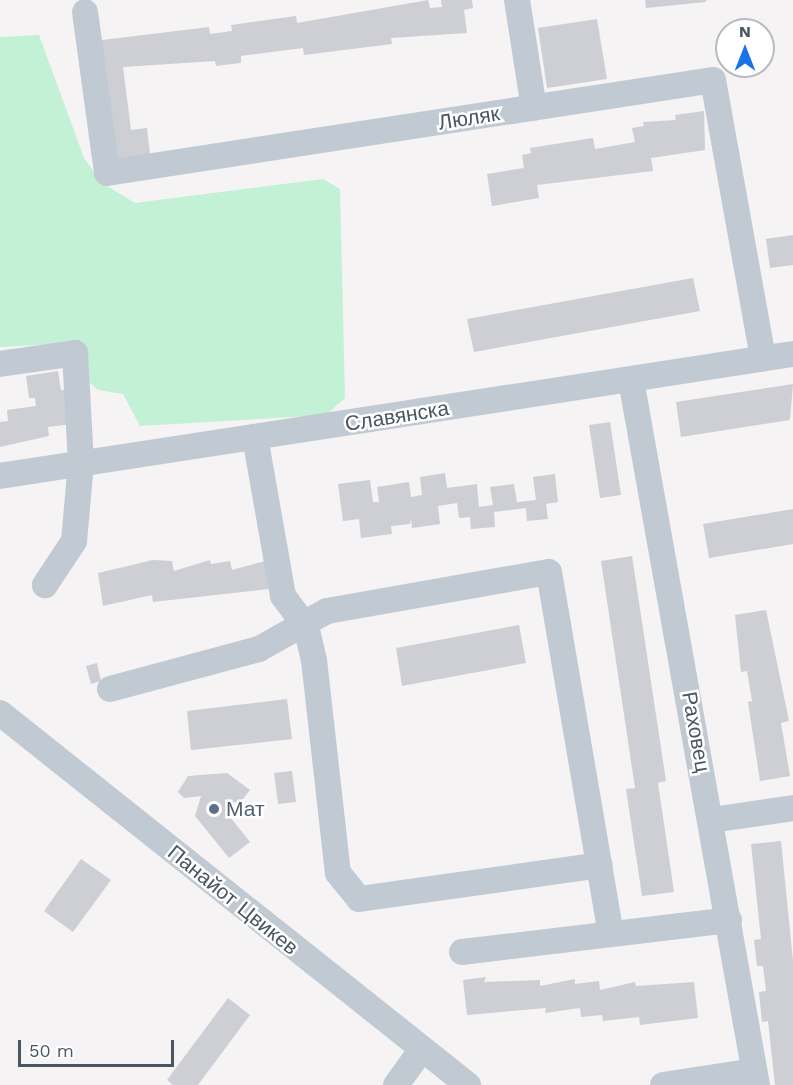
<!DOCTYPE html>
<meta charset="utf-8">
<style>
body{margin:0}
#map{position:relative;width:793px;height:1085px;overflow:hidden;background:#f5f3f3;font-family:"Work Sans",sans-serif}
div>[style]{position:absolute}
[style*='--x']{left:calc(var(--x)*1px);top:calc(var(--y)*1px);width:calc(var(--w)*1px);rotate:calc(var(--a)*1deg)}
.green>*{inset:0;background:#c3f1d5}
.building>*{inset:0;background:#cdcfd5}
.minor>*{height:26px;margin:-13px;padding:0 13px;transform-origin:13px;border-radius:13px;background:#c1cad2}
.dots>*{width:16px;height:16px;translate:-50% -50%;box-sizing:border-box;border:3px solid #fff;border-radius:50%}
span{translate:-50% -50%;white-space:nowrap;text-align:center;line-height:1.15;-webkit-text-stroke:5px #fff;paint-order:stroke}
.street-label{font-size:21px;color:#4a5661}
.service-label{font-size:21px;color:#4e5e75}
.left{translate:0 -50%;text-align:left}
.north{position:absolute;left:715px;top:18px;width:60px;height:60px;box-sizing:border-box;background:#fff;border:2px solid #b7bbc0;border-radius:50%;rotate:0deg;font-size:16px;font-weight:700;line-height:24px;text-align:center;color:#4a5661}
.north::after{content:'';display:block;margin:auto;width:21px;height:27px;background:#1a73e8;clip-path:polygon(50% 0,100% 100%,50% 72%,0 100%)}
.scale{position:absolute;left:18px;top:1040px;width:156px;height:27px;box-sizing:border-box;border:3px solid #4a5661;border-top:0;padding-left:8px;font-size:18px;line-height:21px;white-space:nowrap;color:#4a5661;-webkit-text-stroke:4px #fff;paint-order:stroke}
</style>
<div id="map">
<div class="green">
<i style="clip-path:polygon(39px 35px,84px 158px,102px 183px,135px 203px,323px 179px,340px 189px,345px 398px,326px 415px,140px 426px,123px 394px,98px 390px,88px 381px,81px 343px,0 347px,0 37px)"></i>
</div>
<div class="building">
<i style="clip-path:polygon(428px 0,430px 8px,442px 7px,441px 0,472px 0,473px 8px,464px 10px,467px 33px,391px 38px,392px 44px,304px 55px,303px 48px,241px 56px,241px 63px,216px 66px,215px 61px,123px 67px,131px 130px,147px 128px,151px 163px,110px 165px,94px 41px,209px 27px,210px 34px,232px 31px,231px 25px,296px 16px,297px 23px)"></i>
<i style="clip-path:polygon(645px 0,706px 0,706px 2px,646px 8px)"></i>
<i style="clip-path:polygon(597px 19px,607px 79px,547px 88px,538px 28px)"></i>
<i style="clip-path:polygon(704px 111px,705px 150px,651px 158px,653px 171px,537px 185px,539px 198px,492px 206px,487px 174px,524px 168px,522px 155px,531px 153px,530px 148px,593px 138px,595px 149px,635px 142px,632px 128px,644px 126px,643px 122px,676px 120px,675px 115px)"></i>
<i style="clip-path:polygon(793px 235px,793px 265px,770px 268px,766px 239px)"></i>
<i style="clip-path:polygon(693px 278px,700px 311px,474px 352px,467px 319px)"></i>
<i style="clip-path:polygon(58px 371px,61px 390px,68px 390px,73px 424px,48px 427px,49px 436px,0 447px,0 422px,8px 421px,7px 410px,36px 406px,35px 398px,29px 398px,26px 376px)"></i>
<i style="clip-path:polygon(793px 384px,790px 420px,681px 437px,676px 402px)"></i>
<i style="clip-path:polygon(610px 422px,621px 495px,600px 498px,589px 425px)"></i>
<i style="clip-path:polygon(445px 473px,447px 488px,477px 484px,479px 507px,493px 505px,490px 487px,514px 484px,517px 502px,536px 500px,533px 477px,555px 474px,558px 502px,546px 504px,548px 519px,527px 521px,526px 508px,494px 512px,495px 527px,471px 529px,470px 517px,459px 518px,457px 503px,438px 506px,440px 524px,412px 528px,411px 519px,410px 524px,391px 526px,392px 534px,361px 538px,359px 519px,343px 521px,338px 484px,370px 480px,373px 502px,379px 502px,377px 487px,409px 482px,411px 497px,422px 495px,420px 477px)"></i>
<i style="clip-path:polygon(793px 509px,793px 544px,709px 558px,703px 524px)"></i>
<i style="clip-path:polygon(632px 556px,666px 781px,658px 783px,674px 892px,642px 896px,626px 789px,635px 788px,601px 561px)"></i>
<i style="clip-path:polygon(153px 560px,172px 561px,174px 571px,210px 560px,211px 564px,230px 561px,232px 570px,265px 561px,269px 589px,153px 602px,152px 595px,103px 606px,98px 573px)"></i>
<i style="clip-path:polygon(766px 610px,789px 721px,781px 723px,790px 776px,760px 781px,748px 702px,752px 701px,747px 671px,741px 672px,735px 615px)"></i>
<i style="clip-path:polygon(519px 625px,526px 663px,402px 686px,396px 648px)"></i>
<i style="clip-path:polygon(97px 663px,101px 681px,91px 684px,86px 666px)"></i>
<i style="clip-path:polygon(287px 699px,292px 739px,191px 750px,187px 711px)"></i>
<i style="clip-path:polygon(292px 771px,296px 802px,278px 804px,274px 773px)"></i>
<i style="clip-path:polygon(227px 773px,250px 790px,240px 803px,234px 802px,230px 817px,250px 842px,229px 858px,195px 816px,201px 796px,184px 798px,178px 792px,188px 776px)"></i>
<i style="clip-path:polygon(781px 841px,793px 961px,793px 1085px,775px 1085px,768px 1021px,762px 1022px,759px 992px,766px 991px,763px 966px,757px 966px,754px 940px,761px 939px,751px 844px)"></i>
<i style="clip-path:polygon(81px 859px,111px 880px,73px 932px,44px 911px)"></i>
<i style="clip-path:polygon(486px 977px,484px 982px,540px 980px,540px 986px,575px 979px,575px 984px,599px 981px,600px 990px,635px 982px,636px 986px,694px 982px,698px 1018px,640px 1025px,639px 1017px,603px 1021px,602px 1015px,581px 1017px,580px 1008px,545px 1013px,546px 1008px,467px 1015px,463px 980px)"></i>
<i style="clip-path:polygon(228px 998px,250px 1015px,198px 1085px,173px 1085px,167px 1080px)"></i>
</div>
<div class="minor">
<i style="--x:517;--y:0;--w:109;--a:81.1"></i>
<i style="--x:85;--y:12;--w:162;--a:82.2"></i>
<i style="--x:107;--y:173;--w:613;--a:-8.72"></i>
<i style="--x:713;--y:80;--w:283;--a:79.8"></i>
<i style="--x:0;--y:364;--w:76;--a:-8.3"></i>
<i style="--x:75;--y:353;--w:110;--a:86.9"></i>
<i style="--x:81;--y:463;--w:78;--a:95.1"></i>
<i style="--x:74;--y:541;--w:53;--a:123.4"></i>
<i style="--x:631;--y:380;--w:716;--a:79.87"></i>
<i style="--x:255;--y:437;--w:161;--a:80"></i>
<i style="--x:283;--y:596;--w:38;--a:53"></i>
<i style="--x:306;--y:626;--w:35;--a:77"></i>
<i style="--x:314;--y:660;--w:214;--a:83.6"></i>
<i style="--x:338;--y:873;--w:33;--a:51"></i>
<i style="--x:359;--y:899;--w:243;--a:-8"></i>
<i style="--x:0;--y:476;--w:802;--a:-8.75"></i>
<i style="--x:110;--y:689;--w:154;--a:-15"></i>
<i style="--x:259;--y:649;--w:78;--a:-29.2"></i>
<i style="--x:327;--y:611;--w:225;--a:-10"></i>
<i style="--x:549;--y:572;--w:367;--a:80.3"></i>
<i style="--x:0;--y:713;--w:598;--a:38.48"></i>
<i style="--x:712;--y:820;--w:82;--a:-8.4"></i>
<i style="--x:462;--y:952;--w:269;--a:-6.8"></i>
<i style="--x:396;--y:1085;--w:44;--a:-54.2"></i>
<i style="--x:663;--y:1085;--w:92;--a:-8.7"></i>
</div>
<div class="dots">
<i style="left:214px;top:809px;background:#5c6f8a"></i>
</div>
<div class="street-label">
<span style="left:469px;top:118px;rotate:-9deg">Люляк</span>
<span style="left:397px;top:416px;rotate:-9deg">Славянска</span>
<span style="left:696px;top:732px;rotate:80deg">Раховец</span>
<span style="left:233px;top:900px;rotate:39deg">Панайот Цвикев</span>
</div>
<div class="service-label">
<span class="left" style="left:226px;top:809px">Мат</span>
</div>
<div class="north">N</div>
<div class="scale">50 m</div>
</div>
